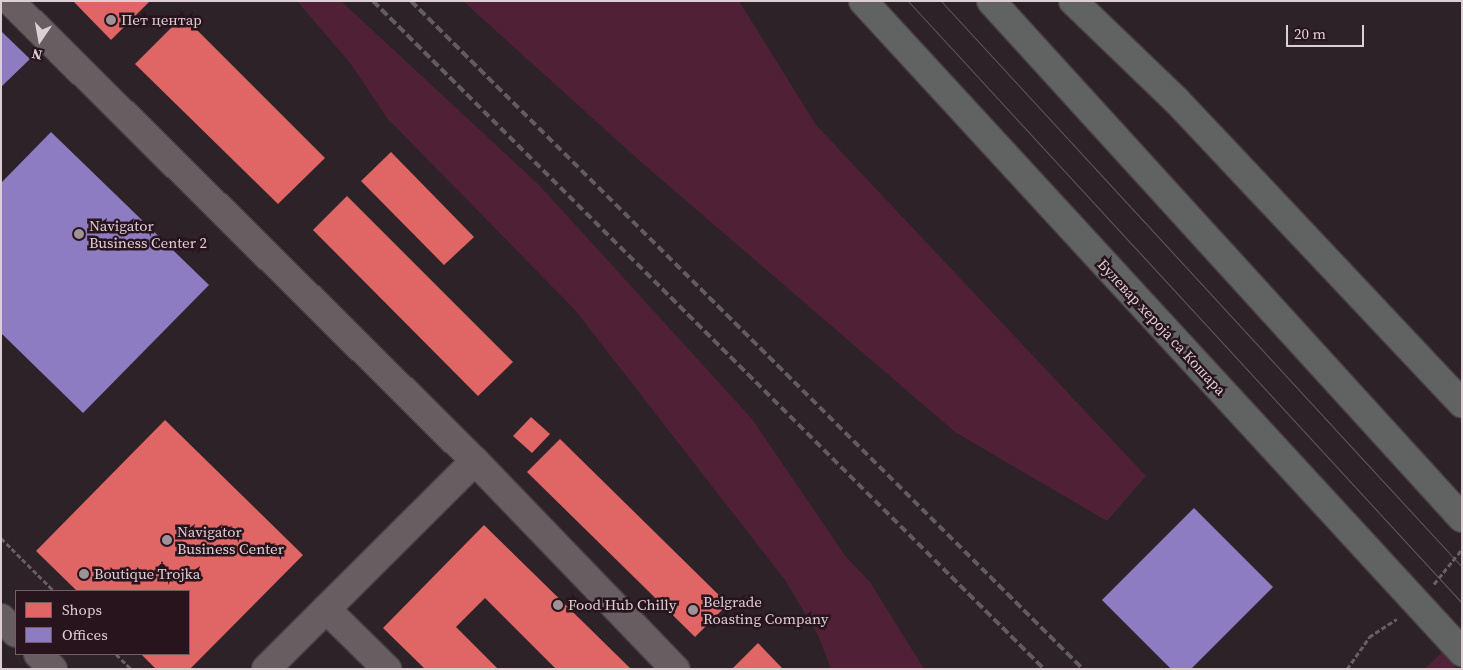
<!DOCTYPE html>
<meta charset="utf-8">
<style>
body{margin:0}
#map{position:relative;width:1463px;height:670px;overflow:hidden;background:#2d2227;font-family:"Source Serif 4",serif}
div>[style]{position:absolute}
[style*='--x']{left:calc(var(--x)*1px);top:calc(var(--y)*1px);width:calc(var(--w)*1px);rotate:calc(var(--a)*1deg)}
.green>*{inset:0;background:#502037}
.shops>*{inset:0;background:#e06666}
.offices>*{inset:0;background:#8e7cc3}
.path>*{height:3px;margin-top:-1.5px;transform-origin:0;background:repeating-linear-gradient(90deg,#685e63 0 5px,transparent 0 7.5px)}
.roads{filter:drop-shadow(1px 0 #493f43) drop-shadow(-1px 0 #493f43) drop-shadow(0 1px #493f43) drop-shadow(0 -1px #493f43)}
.minor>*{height:28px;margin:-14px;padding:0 14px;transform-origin:14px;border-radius:14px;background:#685e62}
.major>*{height:28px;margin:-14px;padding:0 14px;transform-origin:14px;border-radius:14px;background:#616363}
.tram>*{height:1px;margin:-0.5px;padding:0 0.5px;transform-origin:0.5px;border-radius:0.5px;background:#645b5e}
.rail>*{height:4px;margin-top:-2px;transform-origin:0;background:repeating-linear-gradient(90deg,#645b5e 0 8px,transparent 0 12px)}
.bridges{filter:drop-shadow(1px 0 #493f43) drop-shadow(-1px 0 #493f43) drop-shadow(0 1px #493f43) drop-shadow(0 -1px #493f43)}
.major-bridge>*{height:28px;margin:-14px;padding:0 14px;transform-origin:14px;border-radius:14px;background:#616363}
.dots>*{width:14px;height:14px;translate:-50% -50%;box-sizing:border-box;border:2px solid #28141c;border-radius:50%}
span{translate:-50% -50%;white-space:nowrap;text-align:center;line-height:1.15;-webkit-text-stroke:5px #28141c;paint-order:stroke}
.poi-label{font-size:15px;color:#ddcfd4}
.left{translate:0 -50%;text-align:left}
.street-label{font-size:15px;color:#ddcfd4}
.frame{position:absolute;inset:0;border:2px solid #ddcfd4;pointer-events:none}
.legend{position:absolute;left:15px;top:590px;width:175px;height:65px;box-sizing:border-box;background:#28141c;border:1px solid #705f66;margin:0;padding:6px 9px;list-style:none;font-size:15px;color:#ddcfd4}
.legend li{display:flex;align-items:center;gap:10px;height:25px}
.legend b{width:25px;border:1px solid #705f66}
.north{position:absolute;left:15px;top:15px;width:50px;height:50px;-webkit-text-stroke:4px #28141c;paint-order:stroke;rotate:192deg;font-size:14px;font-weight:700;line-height:20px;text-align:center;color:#ddcfd4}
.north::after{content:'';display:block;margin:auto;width:18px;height:22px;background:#ddcfd4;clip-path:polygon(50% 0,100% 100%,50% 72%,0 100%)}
.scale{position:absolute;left:1286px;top:25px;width:78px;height:22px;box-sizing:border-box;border:2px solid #ddcfd4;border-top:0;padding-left:6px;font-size:15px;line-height:18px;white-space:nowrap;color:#ddcfd4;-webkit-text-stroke:4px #28141c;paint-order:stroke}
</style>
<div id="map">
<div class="green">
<i style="clip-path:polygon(297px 1px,341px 1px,539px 185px,752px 419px,846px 557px,870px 582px,924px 669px,831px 669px,818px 635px,785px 580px,575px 310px,387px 118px,351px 64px)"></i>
<i style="clip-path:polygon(463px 1px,739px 1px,816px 125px,1146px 476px,1107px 521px,955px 432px,640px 161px)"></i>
<i style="clip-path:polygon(1442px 652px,1457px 669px,1425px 669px)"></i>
</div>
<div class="shops">
<i style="clip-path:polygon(73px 1px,150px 1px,111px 40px)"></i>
<i style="clip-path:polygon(183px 16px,325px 158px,278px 204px,135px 64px)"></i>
<i style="clip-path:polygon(391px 152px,474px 237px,444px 265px,361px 181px)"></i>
<i style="clip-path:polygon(347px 196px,513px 362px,478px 396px,313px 230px)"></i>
<i style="clip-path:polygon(531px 417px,550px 434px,532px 453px,513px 436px)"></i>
<i style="clip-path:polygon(165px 420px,303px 555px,190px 669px,156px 669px,141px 654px,189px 654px,189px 591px,77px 591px,36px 551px)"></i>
<i style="clip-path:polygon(560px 439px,728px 604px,695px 637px,527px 472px)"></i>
<i style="clip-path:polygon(484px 525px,631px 669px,556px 669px,485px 598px,456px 627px,498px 669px,425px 669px,383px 628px)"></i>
<i style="clip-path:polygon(758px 643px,783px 669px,732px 669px)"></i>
</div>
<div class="offices">
<i style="clip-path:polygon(1px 31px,30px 59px,1px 87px)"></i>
<i style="clip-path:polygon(51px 132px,209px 285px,83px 413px,1px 333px,1px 183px)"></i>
<i style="clip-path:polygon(1194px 508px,1273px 587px,1191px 669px,1171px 669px,1102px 600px)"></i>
</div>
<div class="path">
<i style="--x:1;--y:538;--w:75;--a:45"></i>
<i style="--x:1434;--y:584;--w:45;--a:-51.3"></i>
<i style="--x:116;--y:654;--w:21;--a:45"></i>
<i style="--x:1347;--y:669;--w:39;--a:-55"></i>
<i style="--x:1369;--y:637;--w:33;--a:-33"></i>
</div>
<div class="roads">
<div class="minor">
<i style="--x:10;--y:1;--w:654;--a:44.69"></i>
<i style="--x:475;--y:461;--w:289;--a:46.1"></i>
<i style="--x:326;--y:609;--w:86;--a:44.5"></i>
<i style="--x:1;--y:618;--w:21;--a:45"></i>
<i style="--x:38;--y:654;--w:21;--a:45"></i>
<i style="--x:266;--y:669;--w:295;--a:-44.9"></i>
</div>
<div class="major">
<i style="--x:991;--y:1;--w:699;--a:47.67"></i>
<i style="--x:1073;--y:1;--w:143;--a:43.9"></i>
<i style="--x:1176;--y:100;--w:417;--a:46.7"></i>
</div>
</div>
<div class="tram">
<i style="--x:908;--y:1;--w:818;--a:47.38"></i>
<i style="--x:941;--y:1;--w:769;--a:47.37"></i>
</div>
<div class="rail">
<i style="--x:373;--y:1;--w:947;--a:44.87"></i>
<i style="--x:411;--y:1;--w:948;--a:44.83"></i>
</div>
<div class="bridges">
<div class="major-bridge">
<i style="--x:863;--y:1;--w:885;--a:47.38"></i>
</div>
</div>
<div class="dots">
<i style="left:111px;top:20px;background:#9f9297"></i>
<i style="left:79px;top:234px;background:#9f9297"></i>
<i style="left:167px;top:540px;background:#9f9297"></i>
<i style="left:84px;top:574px;background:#9f9297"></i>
<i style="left:558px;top:605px;background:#9f9297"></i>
<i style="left:693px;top:610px;background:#9f9297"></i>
</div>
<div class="poi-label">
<span class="left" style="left:121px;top:20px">Пет центар</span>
<span class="left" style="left:89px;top:234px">Navigator<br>Business Center 2</span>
<span class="left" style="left:177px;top:540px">Navigator<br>Business Center</span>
<span class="left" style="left:94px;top:574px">Boutique Trojka</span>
<span class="left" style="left:703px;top:610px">Belgrade<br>Roasting Company</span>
<span class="left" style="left:568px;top:605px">Food Hub Chilly</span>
</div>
<div class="street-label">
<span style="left:1162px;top:327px;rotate:47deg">Булевар хероја са Кошара</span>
</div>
<div class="frame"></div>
<ul class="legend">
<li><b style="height:14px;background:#e06666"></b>Shops</li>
<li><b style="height:14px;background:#8e7cc3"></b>Offices</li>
</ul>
<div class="north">N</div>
<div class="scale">20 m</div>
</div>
